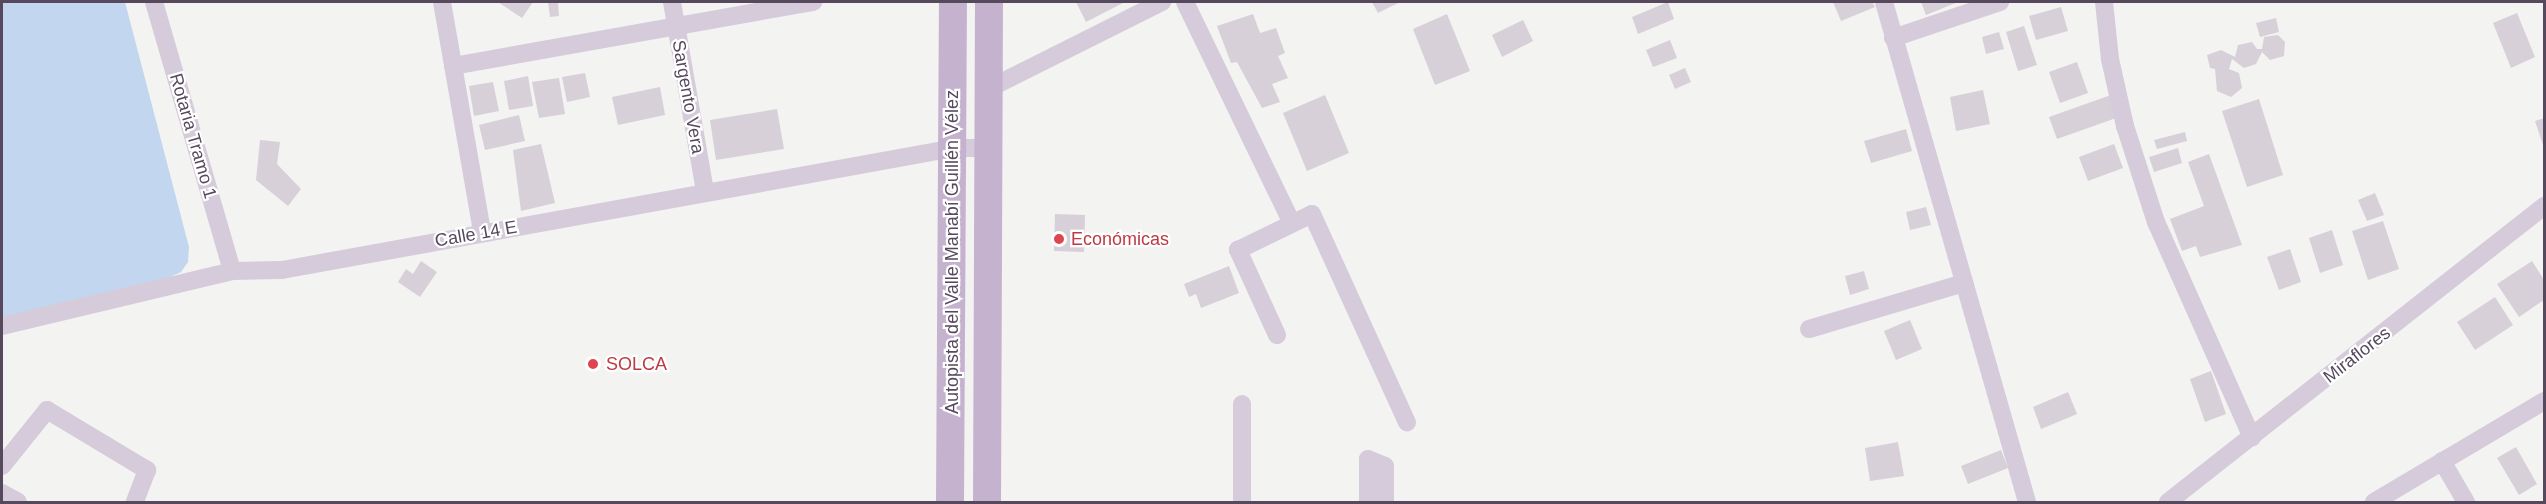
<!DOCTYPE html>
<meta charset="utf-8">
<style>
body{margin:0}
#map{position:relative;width:2546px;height:504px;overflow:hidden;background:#f3f3f1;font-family:Helvetica,sans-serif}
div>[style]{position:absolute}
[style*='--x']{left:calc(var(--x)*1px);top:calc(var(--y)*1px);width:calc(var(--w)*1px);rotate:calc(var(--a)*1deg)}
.green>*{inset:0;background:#c2d7ef}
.building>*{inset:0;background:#d7d0d8}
.street>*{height:18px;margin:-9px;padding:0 9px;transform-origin:9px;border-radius:9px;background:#d5cbda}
.primary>*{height:28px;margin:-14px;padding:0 14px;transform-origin:14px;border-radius:14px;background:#c5b2cf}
.dots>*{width:16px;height:16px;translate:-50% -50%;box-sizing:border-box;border:3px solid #fff;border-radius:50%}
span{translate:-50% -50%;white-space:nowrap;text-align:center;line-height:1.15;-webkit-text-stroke:4.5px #fff;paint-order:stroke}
.street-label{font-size:18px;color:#56495e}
.health-label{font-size:18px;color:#be3a42}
.left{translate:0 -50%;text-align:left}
.frame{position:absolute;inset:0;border:3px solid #56495e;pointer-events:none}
</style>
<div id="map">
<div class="green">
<i style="clip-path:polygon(2px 2px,125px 2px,189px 247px,188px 262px,181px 272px,159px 282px,2px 321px)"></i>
</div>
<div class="building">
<i style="clip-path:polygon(498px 2px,533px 2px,522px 18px)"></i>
<i style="clip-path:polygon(548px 2px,558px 2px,559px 16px,550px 17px)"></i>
<i style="clip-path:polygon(1076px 2px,1125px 2px,1086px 22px)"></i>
<i style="clip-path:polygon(1372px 2px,1400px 2px,1378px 13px)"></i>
<i style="clip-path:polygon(1668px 2px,1674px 19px,1638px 34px,1632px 17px)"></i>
<i style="clip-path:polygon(1833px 2px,1872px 2px,1875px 7px,1841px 21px)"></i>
<i style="clip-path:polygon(1921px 2px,1958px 2px,1926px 15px)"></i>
<i style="clip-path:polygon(2061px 7px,2068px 31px,2036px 40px,2029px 16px)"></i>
<i style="clip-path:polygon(2517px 13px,2535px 57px,2511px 68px,2493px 23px)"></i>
<i style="clip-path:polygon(1253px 14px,1260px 33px,1276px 28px,1285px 53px,1278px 56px,1288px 78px,1272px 84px,1280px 102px,1262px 108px,1237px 62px,1231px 63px,1217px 26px)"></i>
<i style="clip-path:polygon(1447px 14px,1470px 71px,1435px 85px,1413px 29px)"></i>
<i style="clip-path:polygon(2276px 18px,2279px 32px,2260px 37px,2256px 23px)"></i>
<i style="clip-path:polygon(1523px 20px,1533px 41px,1502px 57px,1492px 35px)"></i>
<i style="clip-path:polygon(2024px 26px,2037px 65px,2018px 71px,2006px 32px)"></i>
<i style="clip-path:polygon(1999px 32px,2004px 49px,1986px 54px,1982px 37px)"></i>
<i style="clip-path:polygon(2278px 35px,2285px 42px,2284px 56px,2270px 60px,2262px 52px,2256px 64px,2244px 68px,2232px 59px,2229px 69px,2239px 73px,2242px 88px,2231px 97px,2217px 91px,2215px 69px,2210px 68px,2207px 55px,2221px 50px,2235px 57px,2238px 45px,2252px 42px,2257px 49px,2262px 49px,2264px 37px)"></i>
<i style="clip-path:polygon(1670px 40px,1677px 58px,1653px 67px,1646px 50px)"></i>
<i style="clip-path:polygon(2077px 62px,2088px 93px,2060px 103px,2049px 72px)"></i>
<i style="clip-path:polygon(1685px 68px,1691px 82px,1675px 89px,1669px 75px)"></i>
<i style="clip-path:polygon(585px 73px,590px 97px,567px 102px,562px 77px)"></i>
<i style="clip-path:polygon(528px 76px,533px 106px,509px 110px,504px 81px)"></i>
<i style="clip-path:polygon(559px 78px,565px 114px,539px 118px,532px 82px)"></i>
<i style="clip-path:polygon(493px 82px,499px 111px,474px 116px,469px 86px)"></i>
<i style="clip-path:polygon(660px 87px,665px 115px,618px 125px,612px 97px)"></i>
<i style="clip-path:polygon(1983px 90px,1990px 124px,1956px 131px,1950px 97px)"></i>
<i style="clip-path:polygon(1325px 95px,1349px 153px,1307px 171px,1283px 113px)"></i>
<i style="clip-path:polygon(2111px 95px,2119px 117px,2057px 139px,2049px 117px)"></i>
<i style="clip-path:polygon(2259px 99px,2283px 175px,2247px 187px,2222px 111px)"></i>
<i style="clip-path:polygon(777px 109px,784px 149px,716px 160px,710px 120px)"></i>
<i style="clip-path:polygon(519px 115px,525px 141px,485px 150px,479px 125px)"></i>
<i style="clip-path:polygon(2544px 118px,2544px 148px,2535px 121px)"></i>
<i style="clip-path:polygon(1906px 129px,1912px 151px,1871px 163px,1864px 141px)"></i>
<i style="clip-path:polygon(2185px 132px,2187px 141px,2157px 149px,2154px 140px)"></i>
<i style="clip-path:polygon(260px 140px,280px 142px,277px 164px,301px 189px,288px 206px,256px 180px)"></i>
<i style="clip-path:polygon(541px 144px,555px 203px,521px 211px,513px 150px)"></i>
<i style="clip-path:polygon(2114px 144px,2123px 168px,2088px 181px,2079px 157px)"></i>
<i style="clip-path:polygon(2178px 148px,2182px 163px,2154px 172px,2149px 157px)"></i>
<i style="clip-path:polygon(2209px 154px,2242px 245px,2200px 257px,2196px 246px,2182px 251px,2170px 219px,2204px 206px,2188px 162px)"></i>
<i style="clip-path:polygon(2375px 193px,2384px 215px,2367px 221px,2358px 200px)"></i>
<i style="clip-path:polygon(1926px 207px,1931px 225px,1910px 230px,1906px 212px)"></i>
<i style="clip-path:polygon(1055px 214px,1085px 215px,1084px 252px,1054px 251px)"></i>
<i style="clip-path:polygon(2383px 221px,2399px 269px,2368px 280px,2352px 231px)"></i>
<i style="clip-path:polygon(2332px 230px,2343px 265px,2320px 273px,2309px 238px)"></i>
<i style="clip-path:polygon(2290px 249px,2301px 282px,2279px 290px,2267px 257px)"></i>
<i style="clip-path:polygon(421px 261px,437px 272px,420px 297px,398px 282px,406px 269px,413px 274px)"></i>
<i style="clip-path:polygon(2532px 261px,2544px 280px,2544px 300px,2519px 317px,2497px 284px)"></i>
<i style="clip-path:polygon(1229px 266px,1239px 293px,1201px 308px,1196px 294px,1189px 297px,1184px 284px)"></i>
<i style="clip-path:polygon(1864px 271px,1869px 289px,1850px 295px,1845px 276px)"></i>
<i style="clip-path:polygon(2495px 297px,2513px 325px,2475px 350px,2457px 322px)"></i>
<i style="clip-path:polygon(1910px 320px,1922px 349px,1896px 360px,1884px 331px)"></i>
<i style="clip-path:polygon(2211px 371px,2226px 414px,2205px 422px,2190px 379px)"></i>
<i style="clip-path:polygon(2068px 392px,2077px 414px,2041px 429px,2033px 407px)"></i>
<i style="clip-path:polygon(1898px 442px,1904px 476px,1870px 481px,1865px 448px)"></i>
<i style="clip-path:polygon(2516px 447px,2537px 484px,2519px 495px,2497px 458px)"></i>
<i style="clip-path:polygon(2001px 450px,2008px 468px,1968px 484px,1961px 466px)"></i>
</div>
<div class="street">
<i style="--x:154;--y:2;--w:280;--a:73.8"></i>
<i style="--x:442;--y:2;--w:233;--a:80.1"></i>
<i style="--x:672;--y:2;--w:193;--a:80.1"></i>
<i style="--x:1185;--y:2;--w:246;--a:64.2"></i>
<i style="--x:1884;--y:2;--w:520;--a:74.04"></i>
<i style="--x:2104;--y:2;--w:57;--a:84"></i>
<i style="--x:2110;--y:59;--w:69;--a:77.4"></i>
<i style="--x:2125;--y:126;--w:101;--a:72.1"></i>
<i style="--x:2156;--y:222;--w:236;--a:66"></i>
<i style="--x:1893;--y:38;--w:113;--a:-18.6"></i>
<i style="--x:453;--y:66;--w:366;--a:-10.1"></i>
<i style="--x:988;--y:89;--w:195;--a:-26.6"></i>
<i style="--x:2;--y:326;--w:236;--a:-13.4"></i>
<i style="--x:232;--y:271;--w:50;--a:-1.1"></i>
<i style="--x:282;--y:270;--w:683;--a:-10.29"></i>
<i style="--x:954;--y:148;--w:34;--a:0"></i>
<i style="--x:1809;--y:329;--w:162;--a:-16.5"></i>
<i style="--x:1277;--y:335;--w:94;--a:-114.6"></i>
<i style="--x:1238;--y:250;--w:82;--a:-25.9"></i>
<i style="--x:1312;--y:214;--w:229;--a:65.5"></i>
<i style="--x:1242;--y:404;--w:98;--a:90"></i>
<i style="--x:2442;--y:461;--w:48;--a:59.7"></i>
<i style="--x:2;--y:466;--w:72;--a:-51.2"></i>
<i style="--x:47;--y:410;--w:117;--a:31"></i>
<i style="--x:147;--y:470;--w:34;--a:111"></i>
<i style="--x:2;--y:493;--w:18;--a:29"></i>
<i style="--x:1368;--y:502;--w:43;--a:-90"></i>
<i style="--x:1368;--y:459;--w:18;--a:22"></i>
<i style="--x:1385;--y:466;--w:36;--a:90"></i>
<i style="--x:2168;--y:502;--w:479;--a:-38.2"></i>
<i style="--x:2374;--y:502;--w:198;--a:-30.7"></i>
</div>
<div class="primary">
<i style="--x:950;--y:502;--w:500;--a:-89.66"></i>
<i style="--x:987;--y:502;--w:500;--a:-89.77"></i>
</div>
<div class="dots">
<i style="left:1059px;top:239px;background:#e0444e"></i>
<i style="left:593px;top:364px;background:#e0444e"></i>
</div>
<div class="street-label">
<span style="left:688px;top:97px;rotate:80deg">Sargento Vera</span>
<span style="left:193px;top:136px;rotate:74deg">Rotaria Tramo 1</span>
<span style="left:476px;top:234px;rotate:-10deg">Calle 14 E</span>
<span style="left:952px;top:252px;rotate:-90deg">Autopista del Valle Manabí Guillén Vélez</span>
<span style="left:2357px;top:355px;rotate:-38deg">Miraflores</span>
</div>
<div class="health-label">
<span class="left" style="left:1071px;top:239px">Económicas</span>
<span class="left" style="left:606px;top:364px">SOLCA</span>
</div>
<div class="frame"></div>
</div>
